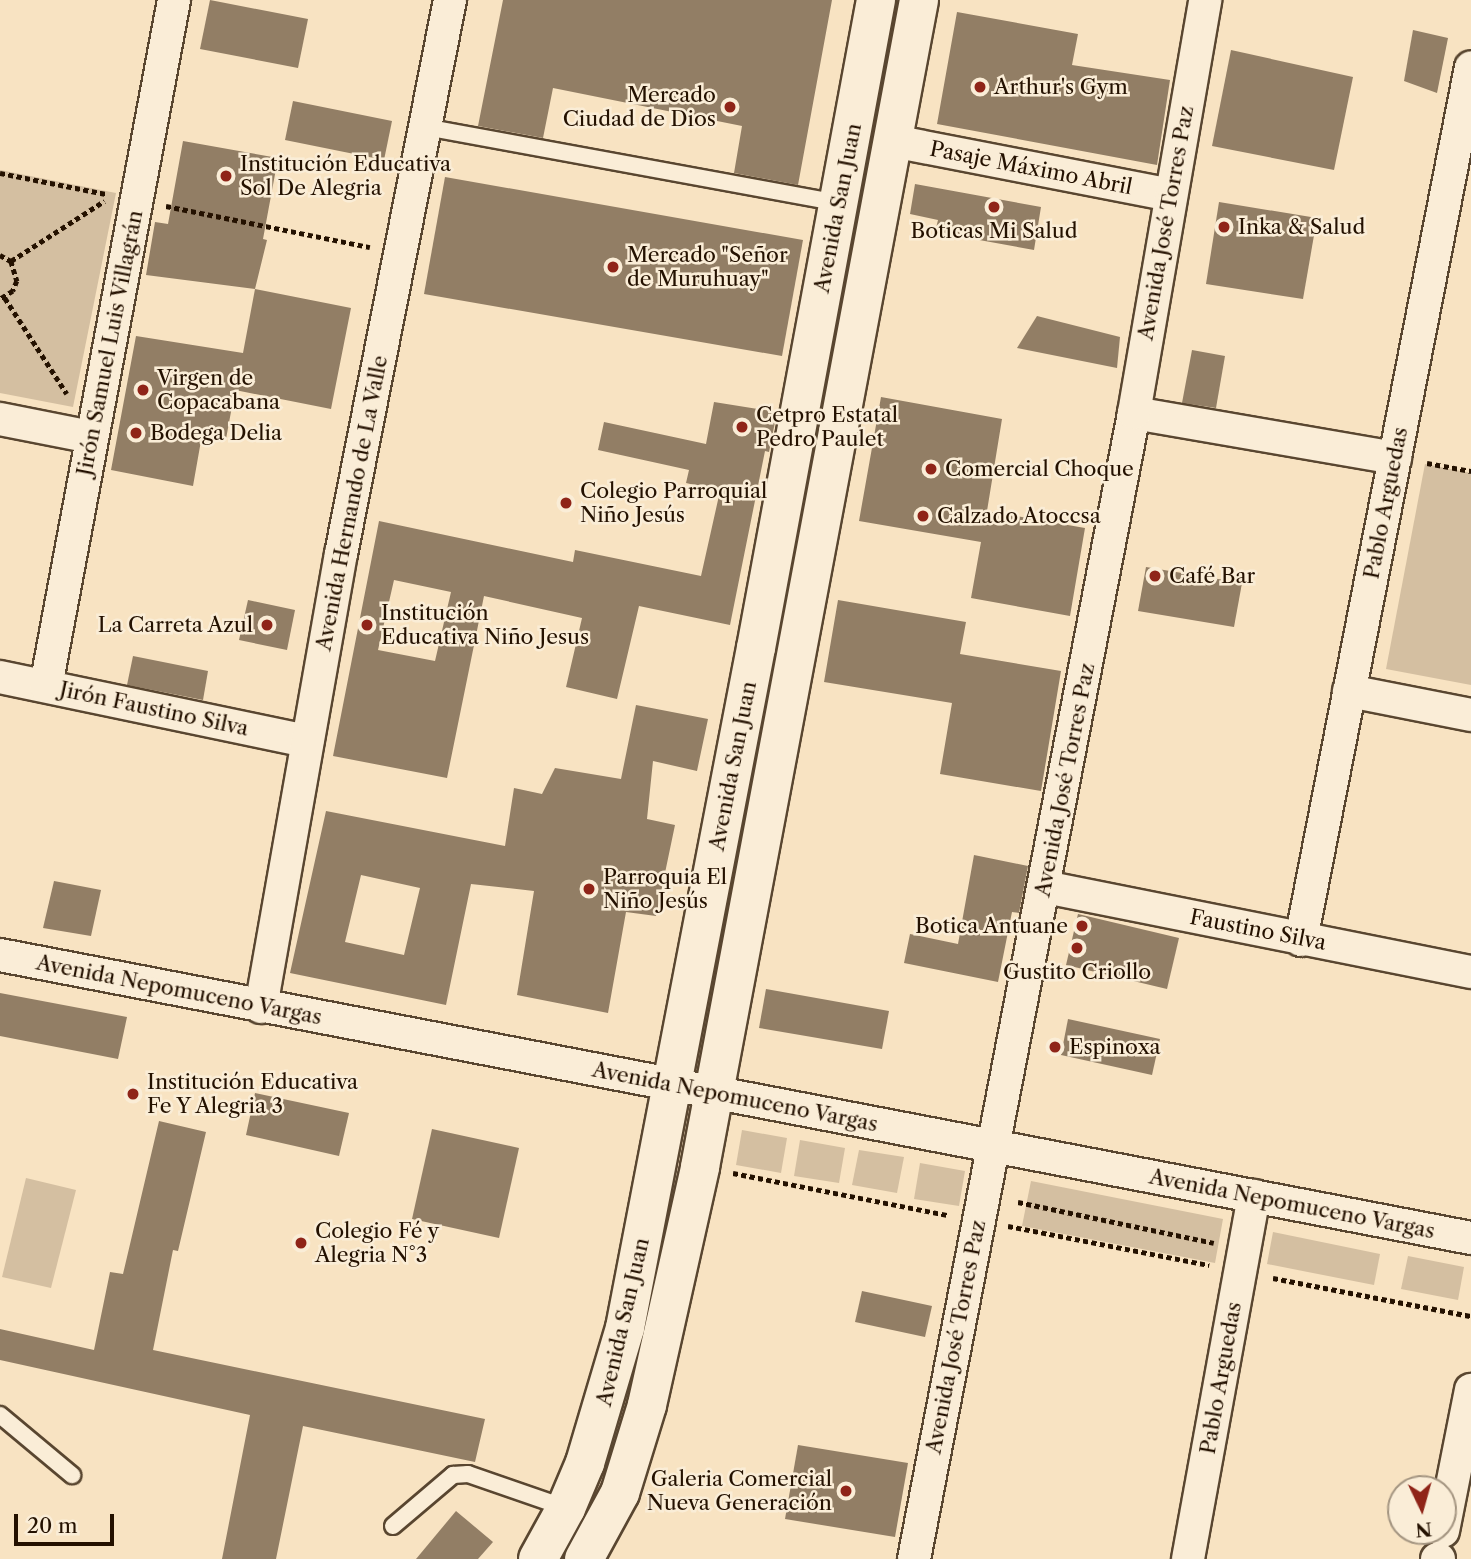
<!DOCTYPE html>
<meta charset="utf-8">
<style>
body{margin:0}
#map{position:relative;width:1471px;height:1559px;overflow:hidden;background:#f8e3c2;font-family:"Libre Caslon Text",serif}
div>[style]{position:absolute}
[style*='--x']{left:calc(var(--x)*1px);top:calc(var(--y)*1px);width:calc(var(--w)*1px);rotate:calc(var(--a)*1deg)}
.green>*{inset:0;background:#d4bfa1}
.building>*{inset:0;background:#927e65}
.path>*{height:4.5px;margin-top:-2.25px;transform-origin:0;background:repeating-linear-gradient(90deg,#241100 0 5px,transparent 0 8.5px)}
.roads{filter:drop-shadow(2px 0 #594630) drop-shadow(-2px 0 #594630) drop-shadow(0 2px #594630) drop-shadow(0 -2px #594630)}
.lane>*{height:16px;margin:-8px;padding:0 8px;transform-origin:8px;border-radius:8px;background:#faedd7}
.street>*{height:32px;margin:-16px;padding:0 16px;transform-origin:16px;border-radius:16px;background:#faedd7}
.secondary>*{height:38px;margin:-19px;padding:0 19px;transform-origin:19px;border-radius:19px;background:#faedd7}
.dots>*{width:19px;height:19px;translate:-50% -50%;box-sizing:border-box;border:4px solid #faedd7;border-radius:50%}
span{translate:-50% -50%;white-space:nowrap;text-align:center;line-height:1.15;-webkit-text-stroke:5px #faedd7;paint-order:stroke}
.poi-label{font-size:21px;color:#241100}
.left{translate:0 -50%;text-align:left}
.right{translate:-100% -50%;text-align:right}
.street-label{font-size:21px;color:#241100}
.north{position:absolute;left:1387px;top:1475px;width:70px;height:70px;box-sizing:border-box;background:#faedd7;border:2px solid #a49581;border-radius:50%;rotate:175deg;font-size:19px;font-weight:700;line-height:28px;text-align:center;color:#241100}
.north::after{content:'';display:block;margin:auto;width:24px;height:32px;background:#8f2418;clip-path:polygon(50% 0,100% 100%,50% 72%,0 100%)}
.scale{position:absolute;left:14px;top:1514px;width:100px;height:32px;box-sizing:border-box;border:4px solid #241100;border-top:0;padding-left:9px;font-size:21px;line-height:24px;white-space:nowrap;color:#241100;-webkit-text-stroke:5px #faedd7;paint-order:stroke}
</style>
<div id="map">
<div class="green">
<i style="clip-path:polygon(0 170px,116px 193px,73px 407px,0 393px)"></i>
<i style="clip-path:polygon(1425px 464px,1471px 473px,1471px 685px,1386px 669px)"></i>
<i style="clip-path:polygon(742px 1130px,787px 1138px,781px 1173px,736px 1165px)"></i>
<i style="clip-path:polygon(800px 1140px,845px 1148px,839px 1183px,794px 1176px)"></i>
<i style="clip-path:polygon(859px 1150px,904px 1157px,897px 1193px,852px 1185px)"></i>
<i style="clip-path:polygon(920px 1163px,965px 1171px,959px 1206px,914px 1199px)"></i>
<i style="clip-path:polygon(26px 1178px,76px 1190px,51px 1288px,2px 1277px)"></i>
<i style="clip-path:polygon(1031px 1181px,1223px 1219px,1215px 1263px,1022px 1226px)"></i>
<i style="clip-path:polygon(1273px 1232px,1380px 1254px,1374px 1285px,1267px 1264px)"></i>
<i style="clip-path:polygon(1408px 1256px,1464px 1267px,1458px 1300px,1401px 1289px)"></i>
</div>
<div class="building">
<i style="clip-path:polygon(210px 0,308px 19px,298px 68px,200px 49px)"></i>
<i style="clip-path:polygon(503px 0,832px 0,798px 185px,734px 173px,742px 126px,553px 88px,543px 138px,478px 126px)"></i>
<i style="clip-path:polygon(957px 12px,1078px 34px,1072px 65px,1170px 80px,1157px 165px,937px 124px)"></i>
<i style="clip-path:polygon(1413px 30px,1448px 38px,1437px 93px,1404px 81px)"></i>
<i style="clip-path:polygon(1231px 50px,1353px 77px,1334px 170px,1212px 146px)"></i>
<i style="clip-path:polygon(293px 101px,392px 121px,384px 160px,285px 140px)"></i>
<i style="clip-path:polygon(183px 141px,278px 158px,263px 239px,267px 240px,255px 289px,146px 275px,155px 222px,168px 224px)"></i>
<i style="clip-path:polygon(445px 177px,803px 240px,782px 356px,424px 294px)"></i>
<i style="clip-path:polygon(915px 184px,1041px 207px,1034px 250px,935px 232px,938px 220px,910px 214px)"></i>
<i style="clip-path:polygon(1219px 202px,1317px 218px,1303px 299px,1206px 284px)"></i>
<i style="clip-path:polygon(255px 289px,351px 308px,331px 409px,235px 390px,226px 439px,202px 435px,193px 486px,111px 470px,136px 336px,243px 353px)"></i>
<i style="clip-path:polygon(1037px 316px,1120px 337px,1117px 368px,1017px 348px)"></i>
<i style="clip-path:polygon(1192px 350px,1225px 356px,1216px 408px,1182px 403px)"></i>
<i style="clip-path:polygon(881px 397px,1002px 419px,987px 511px,1085px 528px,1070px 616px,971px 598px,981px 542px,859px 521px)"></i>
<i style="clip-path:polygon(evenodd,714px 402px,777px 412px,769px 452px,765px 451px,730px 625px,639px 606px,617px 699px,566px 687px,582px 618px,484px 596px,447px 778px,333px 756px,379px 521px,573px 562px,575px 550px,701px 576px,720px 491px,686px 483px,689px 470px,598px 450px,604px 422px,706px 444px,714px 402px,394px 580px,451px 592px,435px 661px,378px 650px,394px 580px)"></i>
<i style="clip-path:polygon(1146px 567px,1242px 583px,1234px 627px,1138px 611px)"></i>
<i style="clip-path:polygon(248px 600px,295px 610px,287px 650px,239px 640px)"></i>
<i style="clip-path:polygon(838px 600px,966px 622px,960px 654px,1061px 671px,1041px 791px,940px 774px,952px 703px,824px 682px)"></i>
<i style="clip-path:polygon(133px 656px,208px 671px,203px 700px,127px 685px)"></i>
<i style="clip-path:polygon(evenodd,636px 705px,708px 719px,697px 771px,653px 761px,647px 819px,675px 825px,656px 916px,626px 912px,608px 1013px,517px 995px,534px 891px,471px 884px,446px 1005px,290px 973px,326px 811px,505px 846px,514px 788px,542px 794px,555px 768px,621px 779px,636px 705px,361px 875px,420px 888px,404px 955px,345px 942px,361px 875px)"></i>
<i style="clip-path:polygon(974px 855px,1028px 866px,1019px 913px,1012px 912px,998px 982px,904px 963px,910px 934px,958px 944px)"></i>
<i style="clip-path:polygon(54px 881px,101px 890px,91px 936px,43px 928px)"></i>
<i style="clip-path:polygon(1078px 914px,1179px 938px,1167px 989px,1066px 965px)"></i>
<i style="clip-path:polygon(766px 989px,889px 1011px,882px 1049px,759px 1028px)"></i>
<i style="clip-path:polygon(0 993px,127px 1017px,118px 1059px,0 1036px)"></i>
<i style="clip-path:polygon(1068px 1019px,1160px 1039px,1152px 1075px,1061px 1055px)"></i>
<i style="clip-path:polygon(255px 1093px,349px 1113px,339px 1156px,246px 1135px)"></i>
<i style="clip-path:polygon(159px 1121px,206px 1132px,178px 1251px,173px 1250px,153px 1350px,485px 1419px,475px 1462px,303px 1426px,276px 1559px,222px 1559px,250px 1415px,0 1360px,0 1329px,94px 1350px,110px 1272px,123px 1274px)"></i>
<i style="clip-path:polygon(432px 1129px,519px 1148px,499px 1238px,412px 1219px)"></i>
<i style="clip-path:polygon(862px 1291px,932px 1306px,925px 1337px,855px 1322px)"></i>
<i style="clip-path:polygon(798px 1445px,908px 1463px,895px 1537px,785px 1519px)"></i>
<i style="clip-path:polygon(456px 1511px,493px 1542px,478px 1559px,416px 1559px)"></i>
</div>
<div class="path">
<i style="--x:0;--y:173;--w:108;--a:11.2"></i>
<i style="--x:166;--y:206;--w:208;--a:11.4"></i>
<i style="--x:0;--y:255;--w:13;--a:29"></i>
<i style="--x:11;--y:261;--w:21;--a:73"></i>
<i style="--x:17;--y:281;--w:11;--a:112"></i>
<i style="--x:13;--y:291;--w:15;--a:148"></i>
<i style="--x:11;--y:261;--w:111;--a:-32.8"></i>
<i style="--x:5;--y:298;--w:114;--a:57.1"></i>
<i style="--x:1427;--y:463;--w:45;--a:10.3"></i>
<i style="--x:733;--y:1173;--w:219;--a:11.1"></i>
<i style="--x:1018;--y:1202;--w:200;--a:11.8"></i>
<i style="--x:1008;--y:1226;--w:205;--a:11"></i>
<i style="--x:1273;--y:1278;--w:202;--a:10.9"></i>
</div>
<div class="roads">
<div class="lane">
<i style="--x:425;--y:127;--w:421;--a:10.4"></i>
<i style="--x:0;--y:1415;--w:94;--a:39.8"></i>
<i style="--x:393;--y:1526;--w:79;--a:-40.4"></i>
<i style="--x:453;--y:1475;--w:15;--a:-4"></i>
<i style="--x:468;--y:1474;--w:104;--a:19.1"></i>
</div>
<div class="street">
<i style="--x:893;--y:141;--w:282;--a:11"></i>
<i style="--x:1134;--y:413;--w:265;--a:9.8"></i>
<i style="--x:0;--y:419;--w:93;--a:11.2"></i>
<i style="--x:0;--y:677;--w:314;--a:11.8"></i>
<i style="--x:46;--y:686;--w:698;--a:-79.43"></i>
<i style="--x:1349;--y:691;--w:124;--a:11.1"></i>
<i style="--x:1045;--y:887;--w:434;--a:11.3"></i>
<i style="--x:1301;--y:940;--w:889;--a:-78.98"></i>
<i style="--x:0;--y:955;--w:1498;--a:10.89"></i>
<i style="--x:261;--y:1007;--w:460;--a:-80"></i>
<i style="--x:341;--y:554;--w:565;--a:-78.87"></i>
<i style="--x:1443;--y:1531;--w:144;--a:-78.8"></i>
<i style="--x:914;--y:1559;--w:1167;--a:-79.13"></i>
<i style="--x:1134;--y:413;--w:419;--a:-80.2"></i>
<i style="--x:1188;--y:1559;--w:369;--a:-79.7"></i>
<i style="--x:1437;--y:1559;--w:2;--a:0"></i>
</div>
<div class="secondary">
<i style="--x:538;--y:1559;--w:58;--a:-61.2"></i>
<i style="--x:566;--y:1508;--w:49;--a:-67.1"></i>
<i style="--x:585;--y:1463;--w:141;--a:-73.5"></i>
<i style="--x:625;--y:1328;--w:693;--a:-79.1"></i>
<i style="--x:756;--y:648;--w:659;--a:-79.51"></i>
<i style="--x:584;--y:1559;--w:75;--a:-61.4"></i>
<i style="--x:620;--y:1493;--w:92;--a:-72.9"></i>
<i style="--x:647;--y:1405;--w:244;--a:-77.4"></i>
<i style="--x:700;--y:1167;--w:1187;--a:-79.37"></i>
</div>
</div>
<div class="dots">
<i style="left:980px;top:87px;background:#8f2418"></i>
<i style="left:730px;top:107px;background:#8f2418"></i>
<i style="left:226px;top:176px;background:#8f2418"></i>
<i style="left:994px;top:207px;background:#8f2418"></i>
<i style="left:1224px;top:227px;background:#8f2418"></i>
<i style="left:613px;top:267px;background:#8f2418"></i>
<i style="left:143px;top:390px;background:#8f2418"></i>
<i style="left:742px;top:427px;background:#8f2418"></i>
<i style="left:136px;top:433px;background:#8f2418"></i>
<i style="left:931px;top:469px;background:#8f2418"></i>
<i style="left:566px;top:503px;background:#8f2418"></i>
<i style="left:923px;top:516px;background:#8f2418"></i>
<i style="left:1155px;top:576px;background:#8f2418"></i>
<i style="left:267px;top:625px;background:#8f2418"></i>
<i style="left:367px;top:625px;background:#8f2418"></i>
<i style="left:589px;top:889px;background:#8f2418"></i>
<i style="left:1082px;top:926px;background:#8f2418"></i>
<i style="left:1077px;top:948px;background:#8f2418"></i>
<i style="left:1055px;top:1047px;background:#8f2418"></i>
<i style="left:133px;top:1094px;background:#8f2418"></i>
<i style="left:301px;top:1243px;background:#8f2418"></i>
<i style="left:846px;top:1491px;background:#8f2418"></i>
</div>
<div class="poi-label">
<span class="left" style="left:994px;top:87px">Arthur's Gym</span>
<span class="right" style="left:716px;top:107px">Mercado<br>Ciudad de Dios</span>
<span class="left" style="left:240px;top:176px">Institución Educativa<br>Sol De Alegria</span>
<span class="left" style="left:1238px;top:227px">Inka &amp; Salud</span>
<span style="left:994px;top:231px">Boticas Mi Salud</span>
<span class="left" style="left:627px;top:267px">Mercado "Señor<br>de Muruhuay"</span>
<span class="left" style="left:157px;top:390px">Virgen de<br>Copacabana</span>
<span class="left" style="left:756px;top:427px">Cetpro Estatal<br>Pedro Paulet</span>
<span class="left" style="left:150px;top:433px">Bodega Delia</span>
<span class="left" style="left:945px;top:469px">Comercial Choque</span>
<span class="left" style="left:580px;top:503px">Colegio Parroquial<br>Niño Jesús</span>
<span class="left" style="left:937px;top:516px">Calzado Atoccsa</span>
<span class="left" style="left:1169px;top:576px">Café Bar</span>
<span class="left" style="left:381px;top:625px">Institución<br>Educativa Niño Jesus</span>
<span class="right" style="left:253px;top:625px">La Carreta Azul</span>
<span class="left" style="left:603px;top:889px">Parroquia El<br>Niño Jesús</span>
<span class="right" style="left:1068px;top:926px">Botica Antuane</span>
<span style="left:1077px;top:972px">Gustito Criollo</span>
<span class="left" style="left:1069px;top:1047px">Espinoxa</span>
<span class="left" style="left:147px;top:1094px">Institución Educativa<br>Fe Y Alegria 3</span>
<span class="left" style="left:315px;top:1243px">Colegio Fé y<br>Alegria N°3</span>
<span class="right" style="left:832px;top:1491px">Galeria Comercial<br>Nueva Generación</span>
</div>
<div class="street-label">
<span style="left:1031px;top:168px;rotate:11deg">Pasaje Máximo Abril</span>
<span style="left:838px;top:208px;rotate:-79deg">Avenida San Juan</span>
<span style="left:1166px;top:223px;rotate:-80deg">Avenida José Torres Paz</span>
<span style="left:110px;top:343px;rotate:-79deg">Jirón Samuel Luis Villagrán</span>
<span style="left:352px;top:503px;rotate:-79deg">Avenida Hernando de La Valle</span>
<span style="left:1386px;top:503px;rotate:-79deg">Pablo Arguedas</span>
<span style="left:154px;top:709px;rotate:12deg">Jirón Faustino Silva</span>
<span style="left:733px;top:766px;rotate:-79deg">Avenida San Juan</span>
<span style="left:1065px;top:780px;rotate:-79deg">Avenida José Torres Paz</span>
<span style="left:1258px;top:930px;rotate:11deg">Faustino Silva</span>
<span style="left:179px;top:990px;rotate:11deg">Avenida Nepomuceno Vargas</span>
<span style="left:735px;top:1097px;rotate:11deg">Avenida Nepomuceno Vargas</span>
<span style="left:1292px;top:1204px;rotate:11deg">Avenida Nepomuceno Vargas</span>
<span style="left:623px;top:1322px;rotate:-77deg">Avenida San Juan</span>
<span style="left:956px;top:1337px;rotate:-79deg">Avenida José Torres Paz</span>
<span style="left:1221px;top:1378px;rotate:-80deg">Pablo Arguedas</span>
</div>
<div class="north">N</div>
<div class="scale">20 m</div>
</div>
